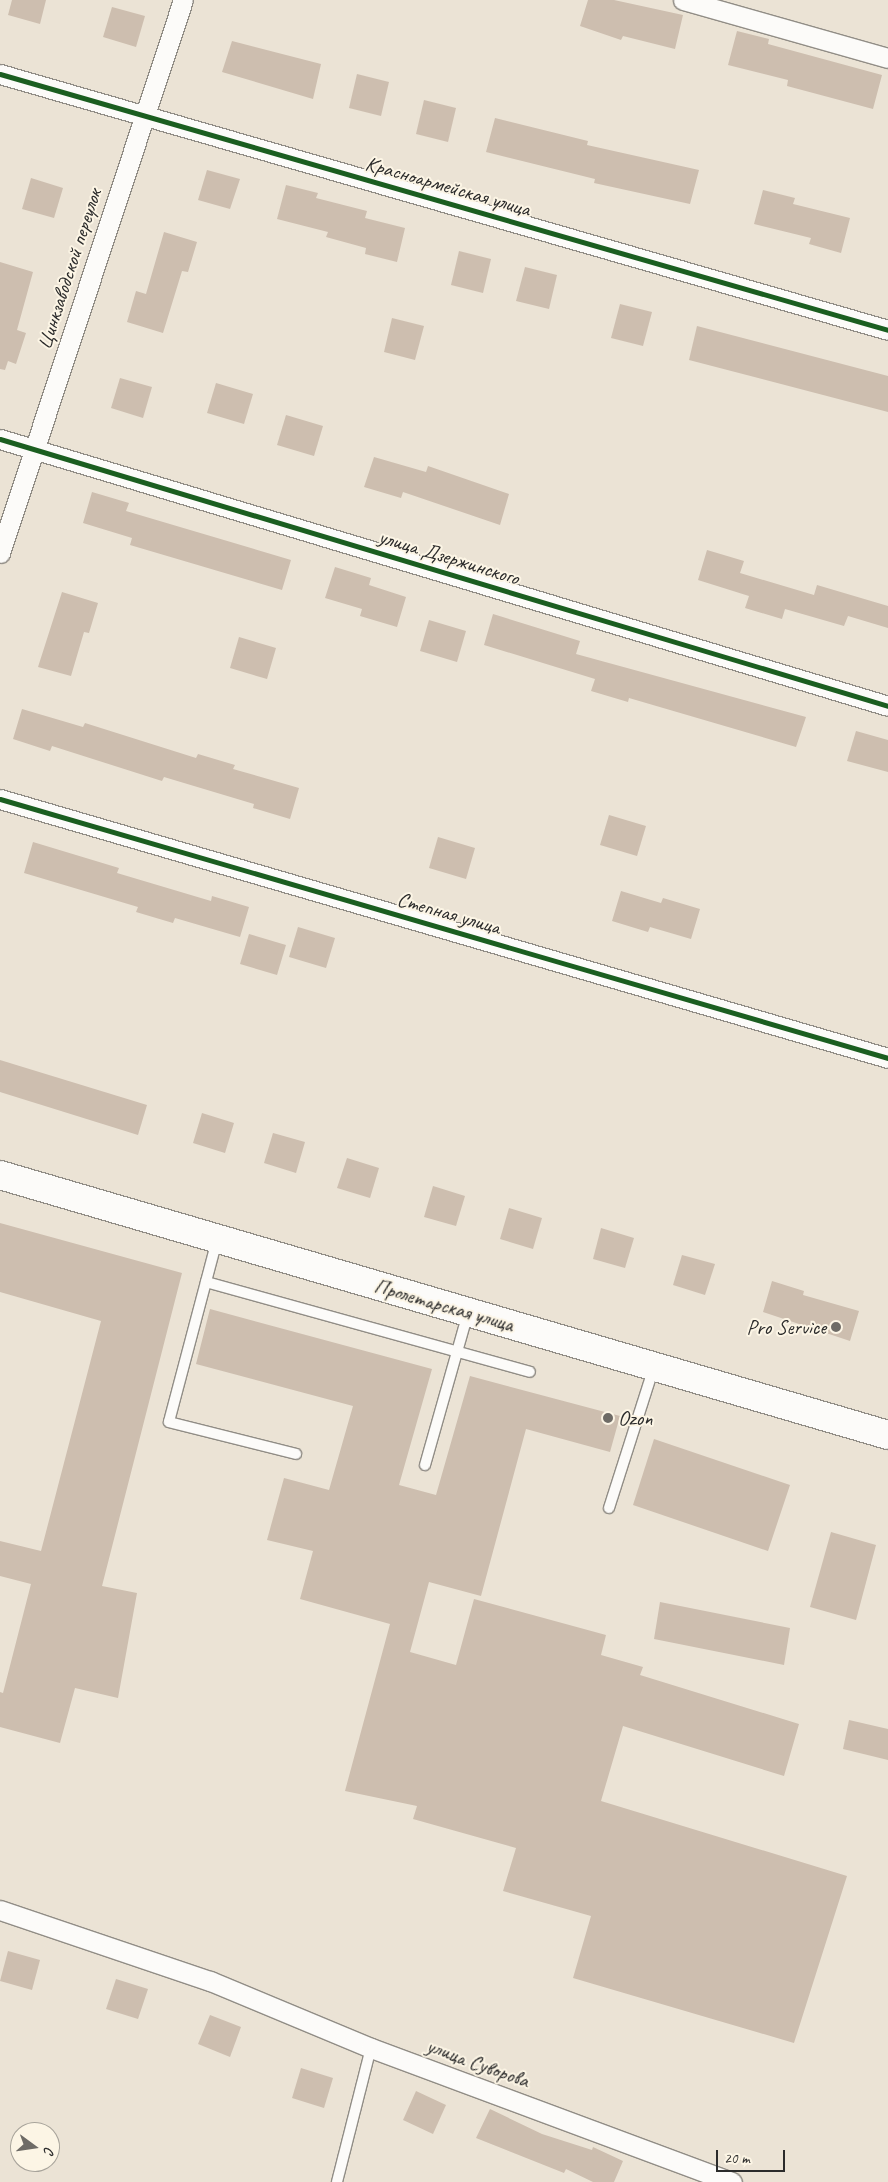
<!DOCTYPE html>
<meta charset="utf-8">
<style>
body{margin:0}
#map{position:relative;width:888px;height:2182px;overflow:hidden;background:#ebe3d5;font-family:Caveat,sans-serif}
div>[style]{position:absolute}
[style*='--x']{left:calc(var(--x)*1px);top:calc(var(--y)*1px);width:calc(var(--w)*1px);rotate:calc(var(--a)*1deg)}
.building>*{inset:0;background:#cdbeaf}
.roads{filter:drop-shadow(1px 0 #918d86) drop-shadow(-1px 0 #918d86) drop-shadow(0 1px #918d86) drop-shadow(0 -1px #918d86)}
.service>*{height:10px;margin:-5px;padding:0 5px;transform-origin:5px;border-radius:5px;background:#fcfbf9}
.minor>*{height:19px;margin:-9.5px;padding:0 9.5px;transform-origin:9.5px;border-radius:9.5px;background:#fcfbf9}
.secondary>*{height:28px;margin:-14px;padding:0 14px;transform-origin:14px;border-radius:14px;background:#fcfbf9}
.cycleway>*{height:5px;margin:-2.5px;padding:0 2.5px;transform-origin:2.5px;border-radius:2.5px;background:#1b5e20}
.dots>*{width:14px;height:14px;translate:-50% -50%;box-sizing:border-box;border:2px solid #fcf5e5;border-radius:50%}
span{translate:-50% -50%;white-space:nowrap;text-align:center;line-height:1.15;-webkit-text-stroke:4px #fcf5e5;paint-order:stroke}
.street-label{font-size:21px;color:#2b2b2b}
.poi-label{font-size:21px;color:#2b2b2b}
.right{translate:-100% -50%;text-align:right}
.left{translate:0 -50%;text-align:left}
.north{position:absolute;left:10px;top:2122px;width:50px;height:50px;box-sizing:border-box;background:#fcf5e5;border:1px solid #a8a49b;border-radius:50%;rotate:104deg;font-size:14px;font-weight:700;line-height:20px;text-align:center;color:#2b2b2b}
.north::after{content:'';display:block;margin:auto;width:18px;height:22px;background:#6e6b66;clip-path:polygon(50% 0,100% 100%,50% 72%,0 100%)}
.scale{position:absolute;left:716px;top:2150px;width:69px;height:22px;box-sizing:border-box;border:2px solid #2b2b2b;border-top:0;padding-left:6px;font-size:15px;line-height:18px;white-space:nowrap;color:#2b2b2b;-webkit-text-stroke:4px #fcf5e5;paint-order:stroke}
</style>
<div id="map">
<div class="building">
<i style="clip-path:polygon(12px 0,46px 0,40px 24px,8px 15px)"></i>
<i style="clip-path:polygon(588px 0,614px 0,683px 15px,675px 49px,623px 36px,621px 40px,580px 26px)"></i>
<i style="clip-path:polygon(112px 7px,145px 16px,136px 47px,103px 37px)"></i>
<i style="clip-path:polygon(737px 31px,769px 39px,768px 44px,882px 75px,873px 109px,787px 86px,788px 80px,728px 65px)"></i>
<i style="clip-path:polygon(232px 41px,321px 64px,313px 99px,222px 72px)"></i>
<i style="clip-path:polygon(357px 74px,389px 82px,381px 116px,349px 108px)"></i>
<i style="clip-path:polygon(424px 100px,456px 108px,448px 142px,416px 134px)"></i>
<i style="clip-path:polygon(495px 118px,588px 141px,587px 145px,699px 170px,690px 204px,594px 183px,595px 179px,486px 152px)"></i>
<i style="clip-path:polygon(207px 170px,240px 179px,230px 209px,198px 200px)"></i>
<i style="clip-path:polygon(31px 178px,63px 188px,54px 218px,22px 209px)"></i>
<i style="clip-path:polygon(286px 185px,318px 193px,316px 198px,367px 211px,365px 218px,405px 228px,397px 262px,365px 254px,366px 248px,326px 237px,328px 232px,277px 219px)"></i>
<i style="clip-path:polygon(763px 190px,795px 198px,793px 204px,850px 218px,841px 253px,809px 244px,811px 238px,754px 224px)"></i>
<i style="clip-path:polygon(164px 232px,197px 242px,188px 272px,182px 271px,163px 333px,127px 322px,136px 291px,146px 294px)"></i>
<i style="clip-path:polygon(459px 251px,491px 259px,483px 293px,451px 285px)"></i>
<i style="clip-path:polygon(0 262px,33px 272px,17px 330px,26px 333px,16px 364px,8px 361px,5px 370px,0 369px)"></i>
<i style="clip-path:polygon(525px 267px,557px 275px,549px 309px,516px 301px)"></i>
<i style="clip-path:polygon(620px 304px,652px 312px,643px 346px,611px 338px)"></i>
<i style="clip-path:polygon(392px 318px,424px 326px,415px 360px,384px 352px)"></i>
<i style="clip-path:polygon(697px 326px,888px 376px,888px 412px,689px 360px)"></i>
<i style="clip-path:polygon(120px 378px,152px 387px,143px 418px,111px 408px)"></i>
<i style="clip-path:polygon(216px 383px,253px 394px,244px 424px,207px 413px)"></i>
<i style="clip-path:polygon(286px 415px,323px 426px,314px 456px,277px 445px)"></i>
<i style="clip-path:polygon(374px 457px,426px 472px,428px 466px,509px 494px,500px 525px,403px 492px,401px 498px,364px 487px)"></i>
<i style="clip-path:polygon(92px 492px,129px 503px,126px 511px,291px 560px,282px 590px,130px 545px,132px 538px,83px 523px)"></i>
<i style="clip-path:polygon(707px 550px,744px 561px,740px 573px,814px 595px,817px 585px,888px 606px,888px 628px,848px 616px,844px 626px,785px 609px,782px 619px,745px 608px,749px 596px,698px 580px)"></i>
<i style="clip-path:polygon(335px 567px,371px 578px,369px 585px,406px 597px,397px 627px,360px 616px,362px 609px,325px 598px)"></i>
<i style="clip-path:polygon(62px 592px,98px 603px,89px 633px,84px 632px,71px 676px,38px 667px)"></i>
<i style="clip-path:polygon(493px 614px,580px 641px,576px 654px,806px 717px,796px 747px,629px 698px,628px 702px,591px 691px,595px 679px,484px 645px)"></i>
<i style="clip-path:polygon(429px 620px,466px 631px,457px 662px,420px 651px)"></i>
<i style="clip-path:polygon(239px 637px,276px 648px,267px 679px,230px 668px)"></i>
<i style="clip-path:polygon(22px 709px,83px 727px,85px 723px,196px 758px,198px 754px,235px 765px,233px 769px,299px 788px,290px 819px,253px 808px,254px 804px,164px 777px,162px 781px,52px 746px,50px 751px,13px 739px)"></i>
<i style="clip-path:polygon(856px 731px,888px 740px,888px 772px,847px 761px)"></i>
<i style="clip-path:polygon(609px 815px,646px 826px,637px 856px,600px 845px)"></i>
<i style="clip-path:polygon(438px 837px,475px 848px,466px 879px,429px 868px)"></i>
<i style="clip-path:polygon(33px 842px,119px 868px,117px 873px,211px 901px,212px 896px,249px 907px,240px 937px,175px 918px,173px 923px,136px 912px,138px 907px,24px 873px)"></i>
<i style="clip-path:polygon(621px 891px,661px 903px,663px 898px,700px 909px,691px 939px,650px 927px,648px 932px,612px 921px)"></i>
<i style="clip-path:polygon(298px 927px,335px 938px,326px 968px,289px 957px)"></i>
<i style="clip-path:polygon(249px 934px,286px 945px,277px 975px,240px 964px)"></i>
<i style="clip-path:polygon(0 1060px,147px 1105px,138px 1135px,0 1092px)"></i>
<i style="clip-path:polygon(202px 1113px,234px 1123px,225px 1153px,193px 1143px)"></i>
<i style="clip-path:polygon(273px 1133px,305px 1142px,296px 1173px,264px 1163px)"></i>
<i style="clip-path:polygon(347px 1158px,379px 1168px,370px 1198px,337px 1188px)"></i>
<i style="clip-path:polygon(433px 1186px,465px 1196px,456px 1226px,424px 1217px)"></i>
<i style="clip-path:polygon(509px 1208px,542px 1218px,533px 1249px,500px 1239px)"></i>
<i style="clip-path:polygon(0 1223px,182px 1273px,102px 1586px,137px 1593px,118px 1698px,75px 1688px,60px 1743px,0 1727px,0 1692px,3px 1693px,31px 1584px,0 1576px,0 1541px,41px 1551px,101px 1321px,0 1292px)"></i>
<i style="clip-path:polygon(601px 1228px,634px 1238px,625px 1268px,593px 1259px)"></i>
<i style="clip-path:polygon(682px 1255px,715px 1264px,705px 1295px,673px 1285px)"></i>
<i style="clip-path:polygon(772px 1281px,804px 1291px,803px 1295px,859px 1311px,850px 1341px,763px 1312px)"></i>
<i style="clip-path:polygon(210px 1309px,432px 1369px,399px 1485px,436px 1495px,470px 1376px,620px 1416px,610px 1452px,526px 1429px,481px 1596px,429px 1582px,410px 1652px,456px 1665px,474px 1599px,606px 1635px,601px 1655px,643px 1667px,640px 1675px,799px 1724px,784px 1776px,623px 1726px,601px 1801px,847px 1876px,794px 2043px,573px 1978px,591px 1916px,503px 1891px,516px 1848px,413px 1819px,417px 1806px,345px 1791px,390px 1624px,300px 1599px,313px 1551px,267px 1540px,284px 1478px,329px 1490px,353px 1406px,196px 1364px)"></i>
<i style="clip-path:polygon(654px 1439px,790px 1485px,768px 1551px,633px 1505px)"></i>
<i style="clip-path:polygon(831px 1532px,876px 1545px,856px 1620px,810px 1607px)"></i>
<i style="clip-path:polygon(660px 1602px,790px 1628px,784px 1665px,654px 1639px)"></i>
<i style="clip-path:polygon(849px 1720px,888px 1729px,888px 1760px,843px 1749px)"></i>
<i style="clip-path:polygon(8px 1951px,40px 1960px,32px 1990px,0 1981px)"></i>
<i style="clip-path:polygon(116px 1979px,148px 1989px,138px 2019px,106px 2009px)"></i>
<i style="clip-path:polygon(210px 2015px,241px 2027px,230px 2057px,198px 2044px)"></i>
<i style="clip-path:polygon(301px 2068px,333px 2078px,324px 2108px,292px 2098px)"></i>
<i style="clip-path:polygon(416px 2091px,446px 2105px,433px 2134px,403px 2120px)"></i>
<i style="clip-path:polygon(490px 2109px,542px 2134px,592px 2150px,593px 2147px,623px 2161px,614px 2182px,593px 2182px,566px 2169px,564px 2173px,476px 2138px)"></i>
</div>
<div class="roads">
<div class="service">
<i style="--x:217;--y:1240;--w:188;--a:104.8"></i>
<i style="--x:169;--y:1422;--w:131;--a:14.1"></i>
<i style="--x:206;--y:1282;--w:336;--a:15.5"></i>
<i style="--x:425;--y:1465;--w:158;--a:-74.2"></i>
<i style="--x:609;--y:1508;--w:148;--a:-72.3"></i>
<i style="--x:337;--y:2182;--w:138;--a:-75.8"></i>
</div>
<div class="minor">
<i style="--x:683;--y:0;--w:213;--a:15.8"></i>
<i style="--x:0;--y:74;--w:924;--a:16.08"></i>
<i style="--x:0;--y:439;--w:927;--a:16.73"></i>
<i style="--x:0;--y:553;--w:582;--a:-71.69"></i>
<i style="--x:0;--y:799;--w:925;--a:16.26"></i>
<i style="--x:0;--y:1910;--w:222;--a:18.7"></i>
<i style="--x:210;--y:1981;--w:174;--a:22.6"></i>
<i style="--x:371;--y:2048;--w:385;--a:20.4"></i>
</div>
<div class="secondary">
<i style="--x:0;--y:1175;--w:925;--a:16.32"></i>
</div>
</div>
<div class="cycleway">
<i style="--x:0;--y:74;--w:924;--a:16.08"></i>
<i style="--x:0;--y:439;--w:927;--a:16.73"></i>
<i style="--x:0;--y:799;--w:925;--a:16.26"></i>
</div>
<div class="dots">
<i style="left:836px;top:1327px;background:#6e6b66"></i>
<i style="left:608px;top:1418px;background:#6e6b66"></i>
</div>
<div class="street-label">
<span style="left:448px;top:186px;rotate:16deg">Красноармейская улица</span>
<span style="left:69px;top:269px;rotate:-72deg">Цинкзаводской переулок</span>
<span style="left:449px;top:557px;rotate:17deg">улица Дзержинского</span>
<span style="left:449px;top:913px;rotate:16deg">Степная улица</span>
<span style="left:444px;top:1305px;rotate:16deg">Пролетарская улица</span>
<span style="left:478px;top:2063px;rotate:20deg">улица Суворова</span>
</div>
<div class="poi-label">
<span class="right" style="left:826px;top:1327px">Pro Service</span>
<span class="left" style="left:618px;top:1418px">Ozon</span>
</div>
<div class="north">С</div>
<div class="scale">20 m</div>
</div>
